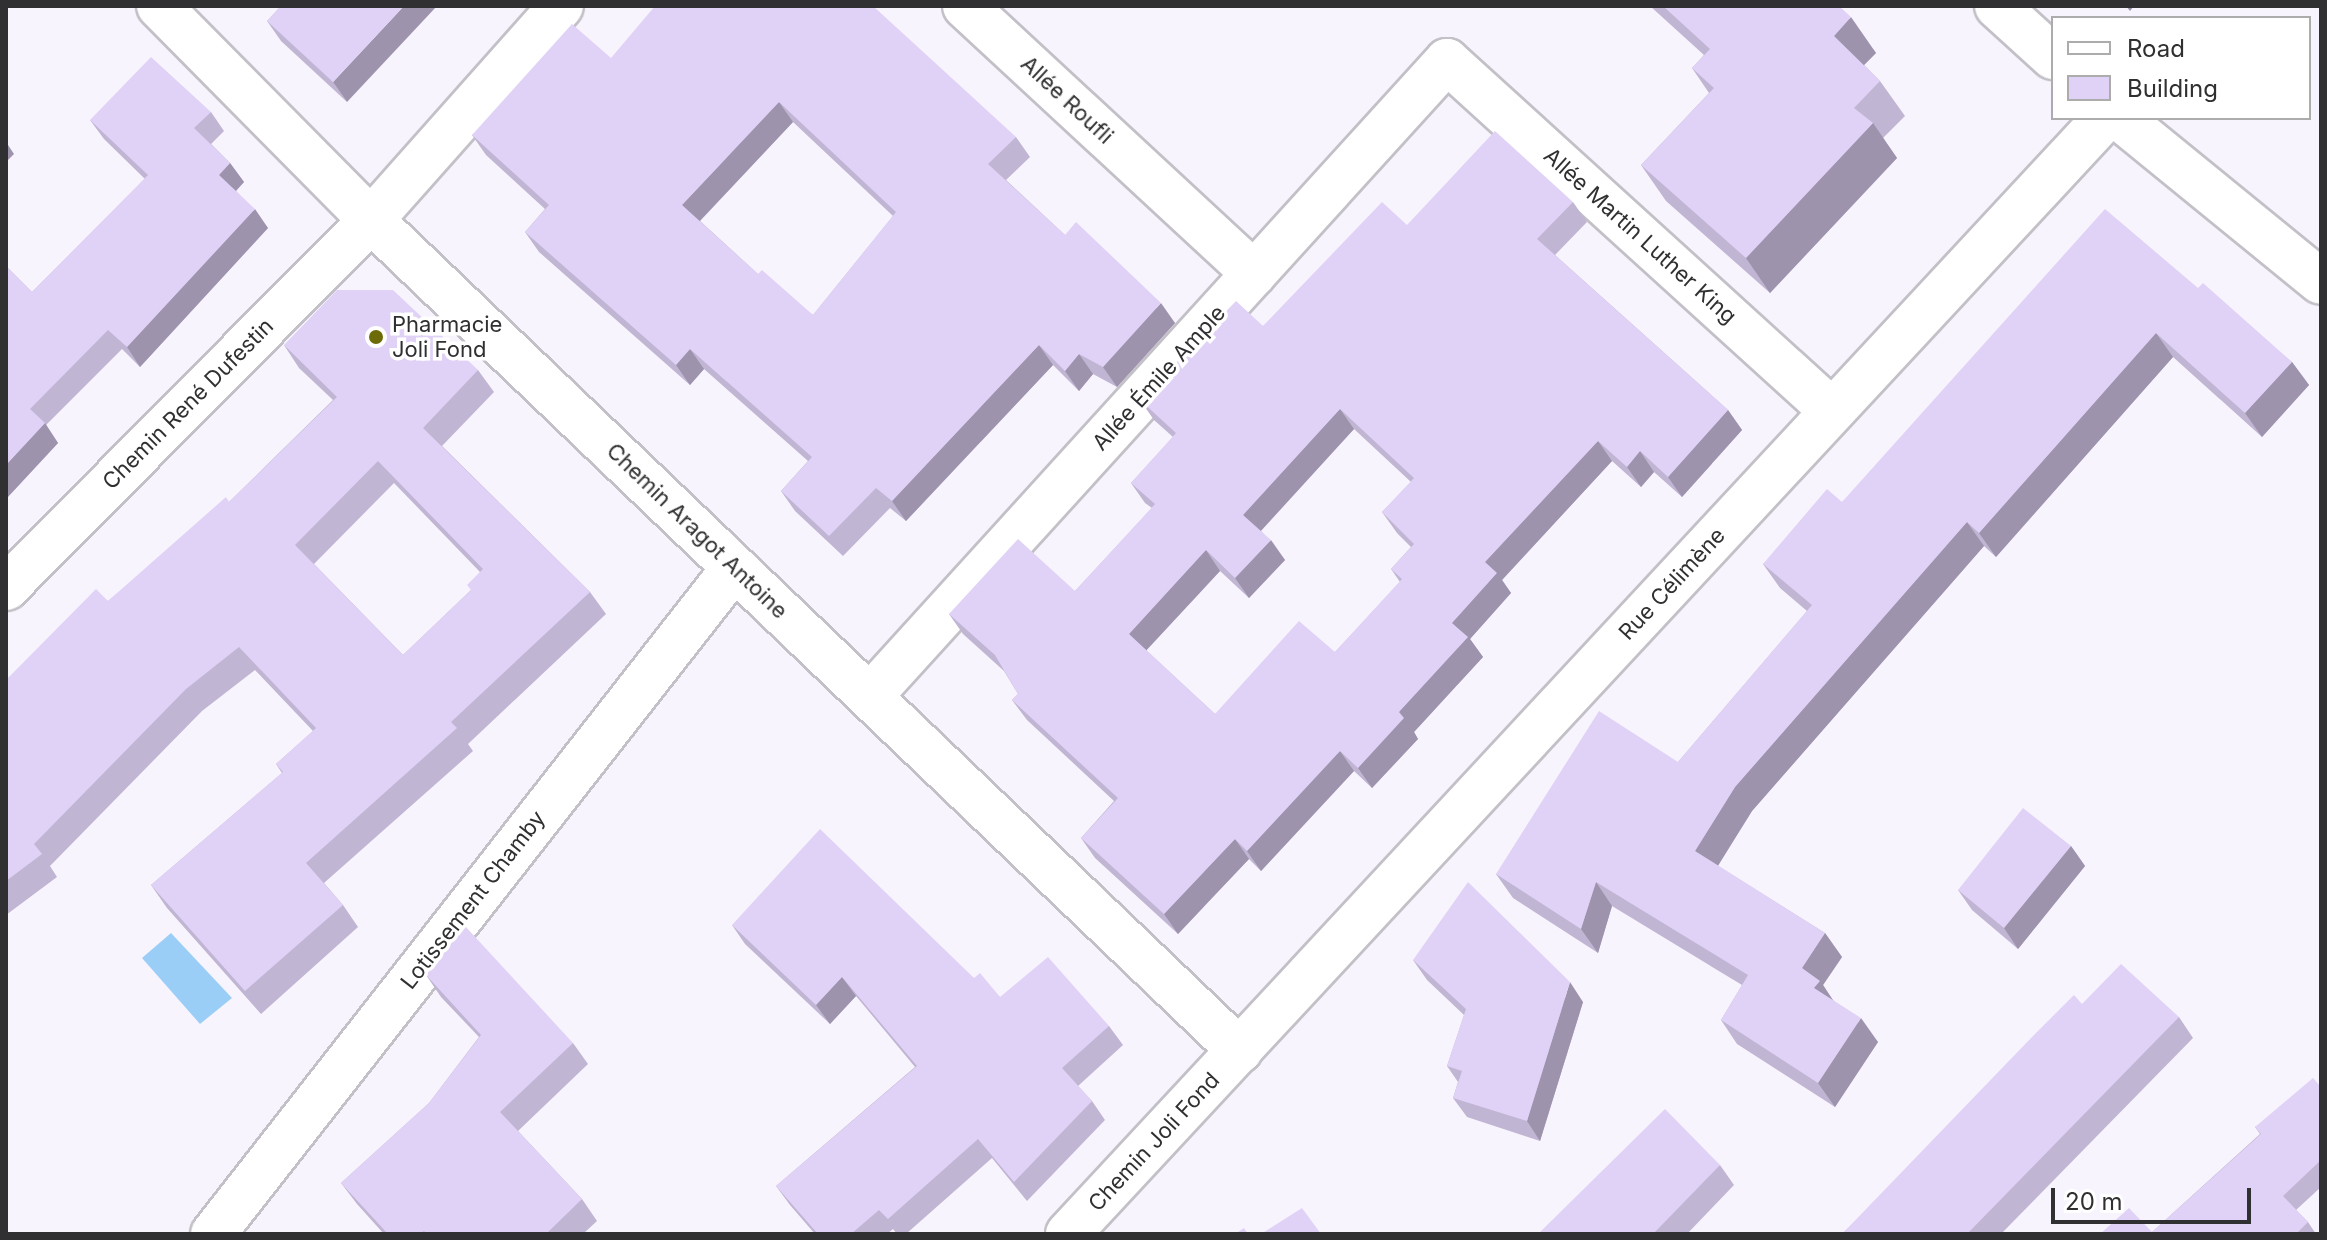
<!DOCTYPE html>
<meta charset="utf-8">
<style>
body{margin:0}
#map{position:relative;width:2327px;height:1240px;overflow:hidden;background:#f8f4fd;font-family:Inter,sans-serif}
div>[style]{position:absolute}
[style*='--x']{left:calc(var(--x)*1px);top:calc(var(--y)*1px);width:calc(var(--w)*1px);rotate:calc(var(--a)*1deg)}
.water>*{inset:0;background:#9acef6}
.roads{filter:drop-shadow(2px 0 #c3c0c7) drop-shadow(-2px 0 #c3c0c7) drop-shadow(0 2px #c3c0c7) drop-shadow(0 -2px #c3c0c7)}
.minor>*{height:44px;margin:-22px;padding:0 22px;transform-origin:22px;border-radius:22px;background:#fff}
.wall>*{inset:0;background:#c1b5d4}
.shaded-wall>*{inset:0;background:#9d93ac}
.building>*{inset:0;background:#e0d2f6}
.dots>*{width:22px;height:22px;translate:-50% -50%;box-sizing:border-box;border:4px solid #fff;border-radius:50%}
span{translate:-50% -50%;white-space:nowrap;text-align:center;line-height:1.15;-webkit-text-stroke:7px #fff;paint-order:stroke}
.street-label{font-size:22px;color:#302f32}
.poi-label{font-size:22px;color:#302f32}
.left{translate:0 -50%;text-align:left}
.frame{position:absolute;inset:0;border:8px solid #302f32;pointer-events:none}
.legend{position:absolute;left:2051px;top:16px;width:260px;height:104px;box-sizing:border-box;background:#fff;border:2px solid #acacad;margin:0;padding:10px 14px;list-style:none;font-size:24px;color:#302f32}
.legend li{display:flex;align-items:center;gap:16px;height:40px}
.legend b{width:40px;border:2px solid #acacad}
.scale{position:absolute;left:2051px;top:1188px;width:200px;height:36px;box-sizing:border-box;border:4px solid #302f32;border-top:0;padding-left:10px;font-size:24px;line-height:28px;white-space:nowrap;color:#302f32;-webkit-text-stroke:6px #fff;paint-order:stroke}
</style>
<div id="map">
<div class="water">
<i style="clip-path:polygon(171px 933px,232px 998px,200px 1024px,142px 958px)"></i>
</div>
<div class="roads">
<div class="minor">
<i style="--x:159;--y:6;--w:301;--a:45.3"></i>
<i style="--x:371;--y:220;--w:1202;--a:43.72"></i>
<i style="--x:965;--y:6;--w:394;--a:42.8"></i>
<i style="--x:1997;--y:6;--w:76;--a:42.3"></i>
<i style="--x:2120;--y:118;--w:259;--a:39.2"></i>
<i style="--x:6;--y:588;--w:518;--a:-45.23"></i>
<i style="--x:371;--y:220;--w:286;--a:-48.4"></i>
<i style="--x:870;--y:696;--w:858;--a:-47.74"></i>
<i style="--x:1447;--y:61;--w:520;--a:42.27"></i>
<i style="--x:213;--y:1234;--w:846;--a:-51.96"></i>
<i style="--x:1068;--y:1234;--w:1523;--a:-47.1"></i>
</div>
</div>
<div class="wall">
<i style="clip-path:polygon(281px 6px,347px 102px,281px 41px,267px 21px)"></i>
<i style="clip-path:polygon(1650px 6px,1839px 6px,1876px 53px,1864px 65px,1880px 81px,1905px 116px,1883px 138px,1897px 158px,1770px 293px,1666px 201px,1641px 165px,1709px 93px,1692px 68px,1704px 55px)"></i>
<i style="clip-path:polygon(evenodd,611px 58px,1016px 137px,1030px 157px,1006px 180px,1065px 235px,1175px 323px,1117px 387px,1093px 374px,1079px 391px,1053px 365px,906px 521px,890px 508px,843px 556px,795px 511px,781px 491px,808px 461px,704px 369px,690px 385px,539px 252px,525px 232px,545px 209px,486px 155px,472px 135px,611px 58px,793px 122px,893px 216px,813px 315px,758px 274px,700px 221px,793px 122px)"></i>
<i style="clip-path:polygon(211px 112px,224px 131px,211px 144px,230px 163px,244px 182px,236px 191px,268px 228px,140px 367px,122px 349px,46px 425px,58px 443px,6px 499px,6px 266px,32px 292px,145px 179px,104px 139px,90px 120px)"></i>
<i style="clip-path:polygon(evenodd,1573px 202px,1587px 222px,1555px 255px,1728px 410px,1742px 430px,1682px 497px,1654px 472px,1641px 487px,1612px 461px,1502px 580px,1511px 593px,1470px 639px,1483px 657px,1414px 732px,1418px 739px,1372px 788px,1354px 771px,1261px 871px,1249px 859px,1178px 934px,1095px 858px,1081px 838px,1114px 801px,1027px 720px,1012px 700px,1018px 694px,1004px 671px,963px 634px,949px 614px,1075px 591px,1152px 508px,1145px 503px,1131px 483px,1173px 437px,1154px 420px,1140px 400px,1263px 326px,1407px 225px,1573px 202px,1354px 429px,1411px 482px,1382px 512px,1397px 533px,1411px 547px,1391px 569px,1400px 582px,1335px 652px,1215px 714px,1146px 650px,1220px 571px,1249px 598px,1285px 560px,1261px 531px,1354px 429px)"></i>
<i style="clip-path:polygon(2198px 288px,2292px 362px,2309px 385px,2262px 437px,2173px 357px,1996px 557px,1984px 546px,1752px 811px,1718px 866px,1825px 933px,1842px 957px,1823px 985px,1833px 1000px,1878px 1042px,1835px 1107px,1737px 1044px,1721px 1020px,1742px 985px,1612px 906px,1598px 953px,1513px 898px,1496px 874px,1678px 762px,1807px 611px,1780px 588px,1763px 564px,1842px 502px)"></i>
<i style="clip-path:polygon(evenodd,284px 345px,478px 370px,494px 392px,442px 446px,590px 592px,606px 614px,468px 744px,473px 751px,324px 883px,343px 905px,358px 927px,261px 1014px,167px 908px,151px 885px,282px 773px,276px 764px,313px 731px,255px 670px,202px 711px,50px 866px,57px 877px,6px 915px,6px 680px,108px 601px,229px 502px,333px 400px,299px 368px,284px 345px,394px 483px,480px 572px,471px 590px,403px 655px,314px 564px,394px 483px)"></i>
<i style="clip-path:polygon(2071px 846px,2085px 866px,2018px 949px,1972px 910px,1958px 890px)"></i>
<i style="clip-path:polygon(732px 925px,974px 978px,1000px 997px,1109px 1026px,1123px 1045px,1078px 1086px,1092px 1101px,1105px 1120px,1027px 1201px,992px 1158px,906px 1234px,897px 1234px,893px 1229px,887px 1234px,815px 1234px,790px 1205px,776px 1186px,915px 1067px,856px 996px,830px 1024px,745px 944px)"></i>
<i style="clip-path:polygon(1413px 960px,1583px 1002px,1540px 1141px,1467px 1117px,1453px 1098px,1458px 1082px,1447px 1066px,1464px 1015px,1427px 980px)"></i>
<i style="clip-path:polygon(426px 975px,573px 1043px,588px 1064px,518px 1131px,582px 1199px,597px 1221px,583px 1234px,384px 1234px,357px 1204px,341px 1183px,429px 1103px,479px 1037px,441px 997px)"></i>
<i style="clip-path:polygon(2082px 1004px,2179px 1017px,2193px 1038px,2001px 1234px,1842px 1234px)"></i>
<i style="clip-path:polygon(2321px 1087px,2321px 1187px,2296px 1210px,2308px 1222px,2316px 1234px,2100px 1234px,2152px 1232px,2260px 1134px,2255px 1127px)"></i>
<i style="clip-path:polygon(1720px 1165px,1734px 1185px,1687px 1234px,1538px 1234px)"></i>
</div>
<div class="shaded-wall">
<i style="clip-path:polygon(404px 6px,437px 6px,347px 102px,333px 82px)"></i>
<i style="clip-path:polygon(2126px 6px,2134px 6px,2130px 11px)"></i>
<i style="clip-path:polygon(1851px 17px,1876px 53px,1858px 71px,1834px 36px)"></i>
<i style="clip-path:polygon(779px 102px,793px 122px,696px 225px,682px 205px)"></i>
<i style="clip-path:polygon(1873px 123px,1897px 158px,1770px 293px,1746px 258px)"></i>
<i style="clip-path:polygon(6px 142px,14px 154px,6px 162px)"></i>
<i style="clip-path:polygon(230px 163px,244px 182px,233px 194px,219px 175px)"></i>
<i style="clip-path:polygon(255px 209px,268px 228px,140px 367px,127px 347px)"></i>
<i style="clip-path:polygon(1161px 303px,1175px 323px,1117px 387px,1103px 367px)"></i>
<i style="clip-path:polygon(2156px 333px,2173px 357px,1996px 557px,1979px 533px)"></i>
<i style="clip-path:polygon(1039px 345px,1053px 365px,906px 521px,892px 501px)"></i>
<i style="clip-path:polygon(690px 349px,704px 369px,690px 385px,676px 365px)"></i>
<i style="clip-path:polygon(1079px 354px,1093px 374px,1079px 391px,1065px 371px)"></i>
<i style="clip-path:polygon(2292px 362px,2309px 385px,2262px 437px,2245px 413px)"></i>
<i style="clip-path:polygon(1340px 409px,1354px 429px,1257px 535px,1243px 515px)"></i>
<i style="clip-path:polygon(1728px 410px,1742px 430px,1682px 497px,1668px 477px)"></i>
<i style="clip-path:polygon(45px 423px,58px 443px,6px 499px,6px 465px)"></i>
<i style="clip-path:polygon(1598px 441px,1612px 461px,1502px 580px,1511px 593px,1470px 639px,1483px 657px,1414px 732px,1418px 739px,1372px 788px,1358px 768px,1399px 712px,1452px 623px,1485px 562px)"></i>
<i style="clip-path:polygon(1640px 451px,1654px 472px,1641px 487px,1627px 467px)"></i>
<i style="clip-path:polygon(1967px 522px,1984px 546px,1752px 811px,1712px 875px,1695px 851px,1735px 787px)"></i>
<i style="clip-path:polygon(1271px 540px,1285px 560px,1249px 598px,1235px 578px)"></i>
<i style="clip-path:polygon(1206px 550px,1220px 571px,1143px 654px,1129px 634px)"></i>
<i style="clip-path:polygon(1340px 751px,1354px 771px,1261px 871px,1247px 851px)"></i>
<i style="clip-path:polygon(1235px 839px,1249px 859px,1178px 934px,1164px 914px)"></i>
<i style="clip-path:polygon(2071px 846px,2085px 866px,2018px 949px,2004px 928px)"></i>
<i style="clip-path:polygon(1596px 882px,1612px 906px,1598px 953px,1581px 929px)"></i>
<i style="clip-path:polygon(1825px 933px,1842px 957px,1823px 985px,1836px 1005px,1814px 988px,1802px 968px)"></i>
<i style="clip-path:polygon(842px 977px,856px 996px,830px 1024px,816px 1005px)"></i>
<i style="clip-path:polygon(1570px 982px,1583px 1002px,1540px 1141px,1527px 1121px)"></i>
<i style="clip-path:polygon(1861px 1018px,1878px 1042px,1835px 1107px,1818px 1083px)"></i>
</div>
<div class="building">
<i style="clip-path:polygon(281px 6px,404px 6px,333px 82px,267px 21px)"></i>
<i style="clip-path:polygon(evenodd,655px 6px,873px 6px,1016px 137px,988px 164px,1065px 235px,1076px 222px,1161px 303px,1103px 367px,1079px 354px,1065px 371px,1039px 345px,892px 501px,876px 488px,829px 536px,781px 491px,812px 457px,690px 349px,676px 365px,525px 232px,549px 205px,472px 135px,572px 24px,611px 58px,655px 6px,779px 102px,896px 212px,813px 315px,762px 270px,758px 274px,682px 205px,779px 102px)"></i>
<i style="clip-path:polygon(1663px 6px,1839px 6px,1851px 17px,1834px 36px,1880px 81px,1854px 108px,1873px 123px,1746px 258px,1641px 165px,1714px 88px,1692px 68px,1710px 49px)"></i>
<i style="clip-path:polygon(151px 57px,211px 112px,194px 128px,230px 163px,219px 175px,255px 209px,127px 347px,108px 330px,30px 409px,45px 423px,6px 465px,6px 266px,32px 292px,148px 175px,90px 120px)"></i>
<i style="clip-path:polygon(evenodd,1495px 131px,1573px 202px,1537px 239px,1728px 410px,1668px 477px,1640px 451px,1627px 467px,1598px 441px,1485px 562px,1497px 573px,1452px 623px,1468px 637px,1399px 712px,1404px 718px,1358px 768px,1340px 751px,1247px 851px,1235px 839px,1164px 914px,1081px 838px,1118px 798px,1012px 700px,1018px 694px,995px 655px,949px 614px,1018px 539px,1075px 591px,1155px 504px,1131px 483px,1176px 433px,1140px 400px,1236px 301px,1263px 326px,1382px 202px,1407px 225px,1495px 131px,1340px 409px,1414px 478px,1382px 512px,1414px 544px,1391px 569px,1402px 579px,1335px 652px,1299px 621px,1215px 714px,1129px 634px,1206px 550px,1235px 578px,1271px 540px,1243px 515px,1340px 409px)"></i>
<i style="clip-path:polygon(2105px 209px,2198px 288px,2203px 283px,2292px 362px,2245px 413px,2156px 333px,1979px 533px,1967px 522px,1735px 787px,1695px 851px,1825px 933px,1802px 968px,1820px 981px,1814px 988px,1861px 1018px,1818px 1083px,1721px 1020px,1748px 975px,1596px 882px,1581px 929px,1496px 874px,1599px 711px,1678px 762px,1812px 605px,1763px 564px,1827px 489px,1842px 502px)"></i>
<i style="clip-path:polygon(evenodd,337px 290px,393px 290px,478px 370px,423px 428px,590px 592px,451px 722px,457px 728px,306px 863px,343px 905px,245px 991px,151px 885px,283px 772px,276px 764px,316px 728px,239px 647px,186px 689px,34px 844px,42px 854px,6px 881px,6px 680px,96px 589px,108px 601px,226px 497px,229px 502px,337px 397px,284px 345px,337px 290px,378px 461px,483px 569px,467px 585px,471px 590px,403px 655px,295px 545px,378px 461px)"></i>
<i style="clip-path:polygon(2023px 808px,2071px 846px,2004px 928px,1958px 890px)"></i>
<i style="clip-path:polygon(820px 829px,974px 978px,980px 973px,1000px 997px,1048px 957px,1109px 1026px,1062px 1068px,1092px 1101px,1014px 1182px,978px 1139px,888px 1219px,879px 1210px,851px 1234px,818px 1234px,776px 1186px,917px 1066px,842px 977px,816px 1005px,732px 925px)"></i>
<i style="clip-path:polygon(1468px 882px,1570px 982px,1527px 1121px,1453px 1098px,1462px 1071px,1447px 1066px,1466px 1009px,1413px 960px)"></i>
<i style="clip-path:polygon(465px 926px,573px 1043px,500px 1112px,582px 1199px,546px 1234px,427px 1234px,424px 1231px,420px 1234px,388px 1234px,341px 1183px,429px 1103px,481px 1035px,426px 975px)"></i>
<i style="clip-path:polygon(2121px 964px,2179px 1017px,1967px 1234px,1842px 1234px,2032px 1037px,2074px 995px,2082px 1004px)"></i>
<i style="clip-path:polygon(2313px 1078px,2321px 1087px,2321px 1160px,2283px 1196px,2308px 1222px,2296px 1234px,2100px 1234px,2129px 1208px,2152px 1232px,2261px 1134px,2255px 1127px)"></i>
<i style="clip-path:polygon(1665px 1109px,1720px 1165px,1653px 1234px,1538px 1234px)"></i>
<i style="clip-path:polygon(1302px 1208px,1321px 1234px,1261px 1234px)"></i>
<i style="clip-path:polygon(1244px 1228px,1248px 1234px,1235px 1234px)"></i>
</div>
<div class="dots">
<i style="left:376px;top:337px;background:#6d6b08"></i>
</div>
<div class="street-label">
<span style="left:1067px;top:100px;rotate:43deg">Allée Roufli</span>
<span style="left:1640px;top:236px;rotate:42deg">Allée Martin Luther King</span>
<span style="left:1159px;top:378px;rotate:-48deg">Allée Émile Ample</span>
<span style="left:188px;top:404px;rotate:-45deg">Chemin René Dufestin</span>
<span style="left:697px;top:531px;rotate:44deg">Chemin Aragot Antoine</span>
<span style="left:1672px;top:584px;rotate:-47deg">Rue Célimène</span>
<span style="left:473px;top:900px;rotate:-52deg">Lotissement Chamby</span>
<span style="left:1154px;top:1142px;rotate:-47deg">Chemin Joli Fond</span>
</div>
<div class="poi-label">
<span class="left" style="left:392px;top:337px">Pharmacie<br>Joli Fond</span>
</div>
<div class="frame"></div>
<ul class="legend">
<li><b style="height:10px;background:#fff"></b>Road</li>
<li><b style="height:22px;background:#e0d2f6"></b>Building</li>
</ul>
<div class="scale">20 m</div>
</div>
